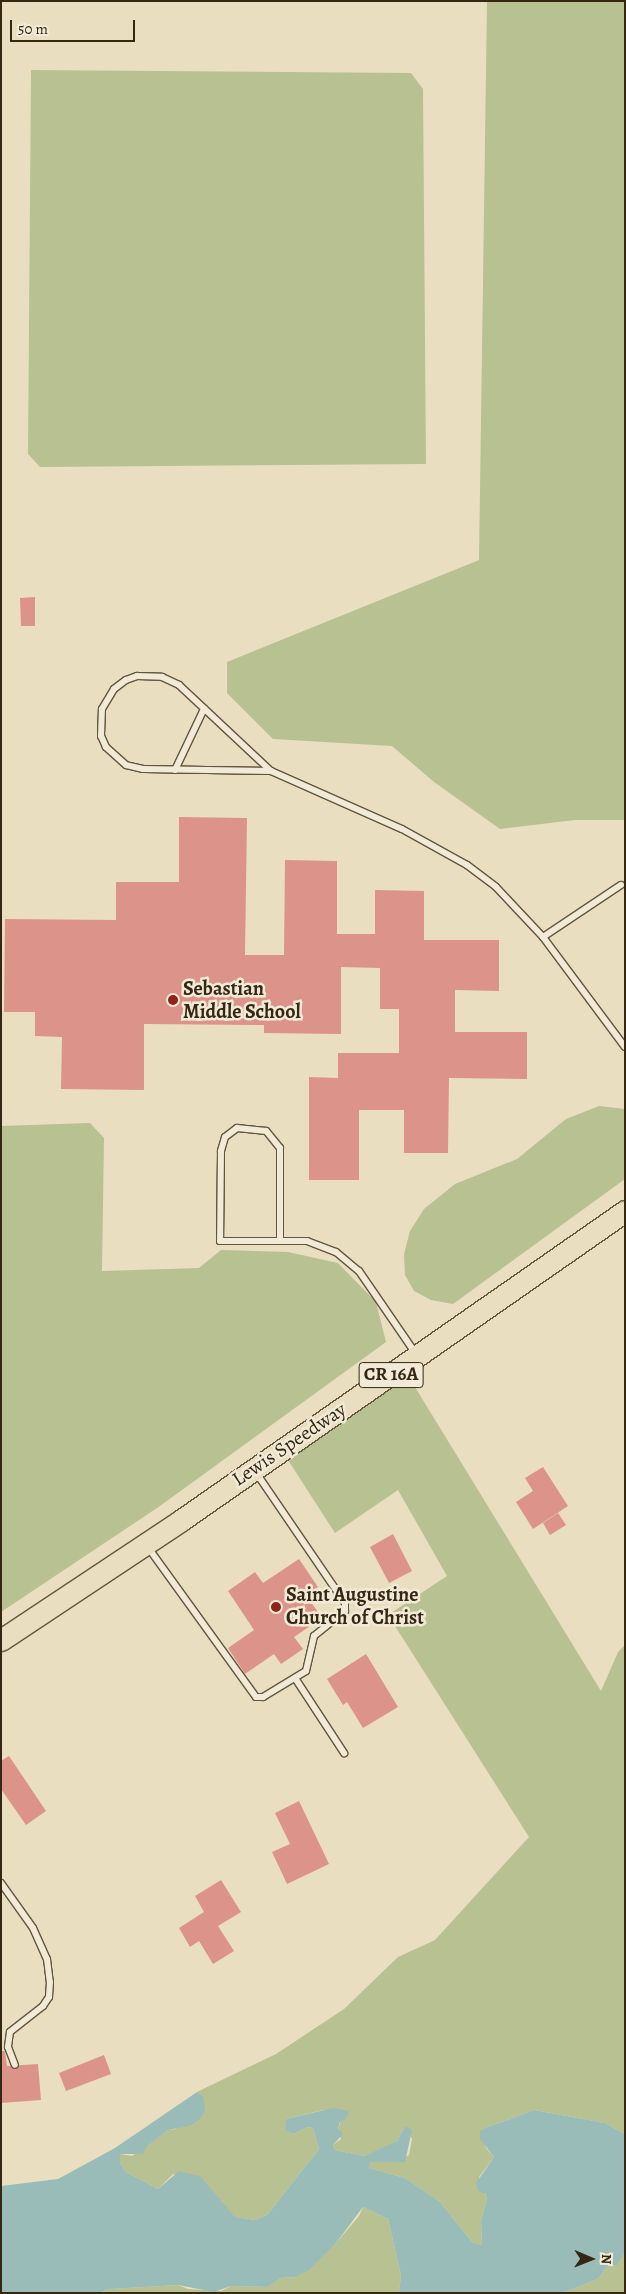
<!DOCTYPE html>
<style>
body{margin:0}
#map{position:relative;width:626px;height:2294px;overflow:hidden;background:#e9dfc0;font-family:Alegreya,serif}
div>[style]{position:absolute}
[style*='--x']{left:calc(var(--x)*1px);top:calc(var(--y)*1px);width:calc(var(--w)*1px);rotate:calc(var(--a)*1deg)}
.green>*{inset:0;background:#b8c191}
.water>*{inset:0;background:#99bcb8}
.building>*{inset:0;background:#dc9389}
.roads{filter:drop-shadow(1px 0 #63553e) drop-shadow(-1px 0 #63553e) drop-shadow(0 1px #63553e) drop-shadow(0 -1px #63553e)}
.lane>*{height:6px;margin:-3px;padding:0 3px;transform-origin:3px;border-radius:3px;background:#f1ead6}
.primary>*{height:21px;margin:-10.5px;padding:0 10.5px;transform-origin:10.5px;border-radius:10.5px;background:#e9dfc0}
.dots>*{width:14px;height:14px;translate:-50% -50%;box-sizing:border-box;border:2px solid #f1ead6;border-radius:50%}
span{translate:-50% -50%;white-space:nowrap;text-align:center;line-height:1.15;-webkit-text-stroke:5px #f1ead6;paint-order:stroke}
.shield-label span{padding:1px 4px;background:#f1ead6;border:1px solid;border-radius:4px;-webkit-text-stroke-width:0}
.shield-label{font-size:19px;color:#362713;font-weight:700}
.poi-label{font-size:20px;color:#362713;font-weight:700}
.left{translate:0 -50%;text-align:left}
.street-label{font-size:20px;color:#362713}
.frame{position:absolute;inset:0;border:2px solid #362713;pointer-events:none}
.north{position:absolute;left:566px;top:2234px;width:50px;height:50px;-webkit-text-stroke:4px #f1ead6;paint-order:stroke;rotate:91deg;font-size:14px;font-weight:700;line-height:20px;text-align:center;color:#362713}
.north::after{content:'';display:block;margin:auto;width:18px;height:22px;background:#362713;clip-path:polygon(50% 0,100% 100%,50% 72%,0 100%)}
.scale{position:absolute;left:10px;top:20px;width:125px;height:22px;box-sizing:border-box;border:2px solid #362713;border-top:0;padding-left:6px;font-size:15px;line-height:18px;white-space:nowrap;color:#362713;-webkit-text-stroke:4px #f1ead6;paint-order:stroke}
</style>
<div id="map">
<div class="green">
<i style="clip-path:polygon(487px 1px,625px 1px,625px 820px,575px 820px,500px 829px,434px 782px,392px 746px,273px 739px,227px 693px,227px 662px,479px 560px)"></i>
<i style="clip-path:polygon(31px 70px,411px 73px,423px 89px,426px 464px,40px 467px,28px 454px)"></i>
<i style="clip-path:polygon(599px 1106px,625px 1109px,625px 1179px,453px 1304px,431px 1300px,414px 1291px,405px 1275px,404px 1254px,410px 1231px,424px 1209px,455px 1184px,517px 1159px,566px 1119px)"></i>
<i style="clip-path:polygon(90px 1123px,104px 1138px,102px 1271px,199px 1268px,221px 1250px,288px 1252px,338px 1263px,376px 1302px,386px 1342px,160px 1506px,1px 1612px,1px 1126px)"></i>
<i style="clip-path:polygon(407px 1374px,601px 1691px,618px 1652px,625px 1645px,625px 2134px,605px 2123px,534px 2110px,480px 2130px,486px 2148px,494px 2157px,479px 2177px,487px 2199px,481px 2220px,482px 2245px,472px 2242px,440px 2202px,405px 2178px,369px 2168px,371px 2162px,396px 2162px,409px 2155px,412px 2139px,405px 2126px,397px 2141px,374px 2152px,364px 2156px,335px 2150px,333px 2145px,341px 2139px,338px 2129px,345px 2110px,323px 2110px,286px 2119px,287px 2131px,294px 2134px,308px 2127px,313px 2128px,319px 2149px,268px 2214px,256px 2220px,235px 2217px,212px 2193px,173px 2174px,158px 2189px,126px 2172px,120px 2163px,120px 2154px,132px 2156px,168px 2130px,176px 2129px,203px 2096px,197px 2092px,276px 2054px,344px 2009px,398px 1957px,435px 1940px,529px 1837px,388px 1615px,447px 1576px,398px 1490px,335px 1533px,286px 1457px)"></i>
<i style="clip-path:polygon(363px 2207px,388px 2219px,401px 2275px,399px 2293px,98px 2293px,110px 2289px,178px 2285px,188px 2289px,221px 2291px,231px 2286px,268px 2287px,281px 2278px,295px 2277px,336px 2243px,359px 2216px)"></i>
<i style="clip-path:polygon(625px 2251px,625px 2293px,562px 2293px,598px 2279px,607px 2266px)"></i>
</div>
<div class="water">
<i style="clip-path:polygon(197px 2092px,203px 2096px,205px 2111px,199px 2120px,189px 2126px,168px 2130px,147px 2146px,143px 2154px,120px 2154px,120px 2163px,126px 2172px,158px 2189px,179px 2171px,200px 2176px,235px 2217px,256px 2220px,268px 2214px,319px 2149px,313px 2128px,308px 2127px,294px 2134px,286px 2131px,286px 2119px,333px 2108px,349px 2111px,346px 2119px,340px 2122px,338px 2129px,343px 2134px,333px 2145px,335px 2150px,364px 2156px,397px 2141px,405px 2126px,412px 2130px,405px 2162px,371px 2162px,369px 2168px,405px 2178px,440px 2202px,472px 2242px,482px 2245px,481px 2220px,487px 2199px,485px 2193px,478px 2191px,476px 2183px,494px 2157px,480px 2139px,480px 2130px,534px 2110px,605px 2123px,625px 2134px,625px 2251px,617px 2265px,607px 2266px,598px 2279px,562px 2293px,399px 2293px,401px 2275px,388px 2219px,363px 2207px,336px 2243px,309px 2270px,295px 2277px,281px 2278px,268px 2287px,231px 2286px,214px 2292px,178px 2285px,110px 2289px,98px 2293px,1px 2293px,1px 2186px,58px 2179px,115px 2148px)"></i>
</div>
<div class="building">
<i style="clip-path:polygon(35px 597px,35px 626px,21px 626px,20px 598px)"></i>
<i style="clip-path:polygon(179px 817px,247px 818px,245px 955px,284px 955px,285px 860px,337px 861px,337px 934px,375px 934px,375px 890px,424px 891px,424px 940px,499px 940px,499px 991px,455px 990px,455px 1032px,527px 1032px,527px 1079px,449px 1078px,448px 1153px,404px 1153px,404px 1110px,359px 1110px,359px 1180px,309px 1180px,309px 1077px,338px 1078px,338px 1053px,399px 1053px,399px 1009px,380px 1009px,380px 968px,341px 967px,341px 1034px,264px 1033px,264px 1025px,144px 1024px,144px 1090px,61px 1089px,62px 1037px,35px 1036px,35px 1012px,4px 1012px,5px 919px,116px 920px,116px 882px,179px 882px)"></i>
<i style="clip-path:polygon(543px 1467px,568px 1506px,533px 1529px,516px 1502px,533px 1491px,525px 1478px)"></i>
<i style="clip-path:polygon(558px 1513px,566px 1525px,550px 1535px,543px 1523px)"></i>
<i style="clip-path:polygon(393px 1534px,412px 1571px,389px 1583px,370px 1547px)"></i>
<i style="clip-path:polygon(299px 1559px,318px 1587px,306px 1595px,322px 1618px,294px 1637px,303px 1649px,281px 1664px,274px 1654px,245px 1674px,228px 1648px,254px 1630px,228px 1591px,255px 1572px,263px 1583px)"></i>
<i style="clip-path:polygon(366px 1654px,398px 1707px,363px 1728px,347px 1702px,343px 1705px,327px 1679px)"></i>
<i style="clip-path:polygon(9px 1756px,46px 1811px,26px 1825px,1px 1789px,1px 1761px)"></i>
<i style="clip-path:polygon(299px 1801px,329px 1864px,287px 1884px,272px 1852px,290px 1844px,275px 1813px)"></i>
<i style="clip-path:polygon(221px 1880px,241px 1912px,218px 1926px,234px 1951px,213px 1964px,199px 1941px,190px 1947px,179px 1928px,204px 1912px,195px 1896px)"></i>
<i style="clip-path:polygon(1px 2051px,5px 2051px,7px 2066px,38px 2064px,41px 2100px,1px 2103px)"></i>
<i style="clip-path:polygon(104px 2055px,111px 2074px,66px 2091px,59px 2073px)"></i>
</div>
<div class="roads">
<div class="lane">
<i style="--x:175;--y:770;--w:68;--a:-64.6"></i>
<i style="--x:271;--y:771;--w:128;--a:-179.1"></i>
<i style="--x:143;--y:769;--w:17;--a:-167"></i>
<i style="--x:126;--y:765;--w:27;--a:-138"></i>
<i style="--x:106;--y:747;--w:12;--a:-114"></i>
<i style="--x:101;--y:736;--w:27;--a:-88"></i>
<i style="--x:102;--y:709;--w:23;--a:-59"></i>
<i style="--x:114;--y:689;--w:15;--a:-37"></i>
<i style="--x:126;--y:680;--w:12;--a:-20"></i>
<i style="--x:137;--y:676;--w:25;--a:2"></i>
<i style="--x:162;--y:677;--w:19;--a:25"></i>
<i style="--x:179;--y:685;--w:126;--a:43.1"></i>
<i style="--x:271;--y:771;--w:143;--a:23.9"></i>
<i style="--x:402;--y:829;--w:74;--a:29"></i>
<i style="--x:467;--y:865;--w:36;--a:37"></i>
<i style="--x:496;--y:887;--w:69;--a:46.8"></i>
<i style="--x:543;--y:937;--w:137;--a:53.3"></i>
<i style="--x:543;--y:937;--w:94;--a:-33.7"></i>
<i style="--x:280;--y:1241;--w:93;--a:-90"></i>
<i style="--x:280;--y:1148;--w:22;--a:-129"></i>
<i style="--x:266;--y:1131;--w:29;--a:-174"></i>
<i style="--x:237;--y:1128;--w:15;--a:143"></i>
<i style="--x:225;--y:1137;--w:15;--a:106"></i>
<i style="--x:221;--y:1151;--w:90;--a:90.6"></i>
<i style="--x:220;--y:1241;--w:87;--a:0"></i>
<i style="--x:307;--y:1241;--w:31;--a:21"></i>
<i style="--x:336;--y:1252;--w:30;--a:40"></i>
<i style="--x:359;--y:1271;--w:101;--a:55.5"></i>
<i style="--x:147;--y:1546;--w:186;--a:54.2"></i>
<i style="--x:256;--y:1697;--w:7;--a:0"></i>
<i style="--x:263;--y:1697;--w:50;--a:-31.2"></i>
<i style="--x:306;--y:1671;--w:36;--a:-77"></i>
<i style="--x:314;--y:1636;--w:40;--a:-39"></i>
<i style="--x:345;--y:1611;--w:8;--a:-90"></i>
<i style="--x:345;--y:1603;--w:160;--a:-124.3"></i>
<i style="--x:295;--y:1678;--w:90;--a:56.8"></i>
<i style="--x:1;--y:1883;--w:55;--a:54.6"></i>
<i style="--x:33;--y:1928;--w:34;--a:66"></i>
<i style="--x:47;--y:1959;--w:23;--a:83"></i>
<i style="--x:50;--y:1982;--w:15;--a:94"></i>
<i style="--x:49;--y:1997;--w:11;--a:124"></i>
<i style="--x:43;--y:2006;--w:42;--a:141.8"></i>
<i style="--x:10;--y:2032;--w:15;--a:98"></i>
<i style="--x:8;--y:2047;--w:19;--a:69"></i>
</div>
<div class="primary">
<i style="--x:1;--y:1640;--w:215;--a:-33.6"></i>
<i style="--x:180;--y:1521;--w:542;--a:-34.86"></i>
</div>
</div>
<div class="dots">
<i style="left:173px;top:1000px;background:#8f2418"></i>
<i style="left:276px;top:1607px;background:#8f2418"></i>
</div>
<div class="shield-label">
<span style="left:391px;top:1375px">CR 16A</span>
</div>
<div class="poi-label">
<span class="left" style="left:183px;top:1000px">Sebastian<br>Middle School</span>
<span class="left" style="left:286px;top:1606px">Saint Augustine<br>Church of Christ</span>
</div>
<div class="street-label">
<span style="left:289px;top:1444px;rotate:-34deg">Lewis Speedway</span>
</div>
<div class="frame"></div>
<div class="north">N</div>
<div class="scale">50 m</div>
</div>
